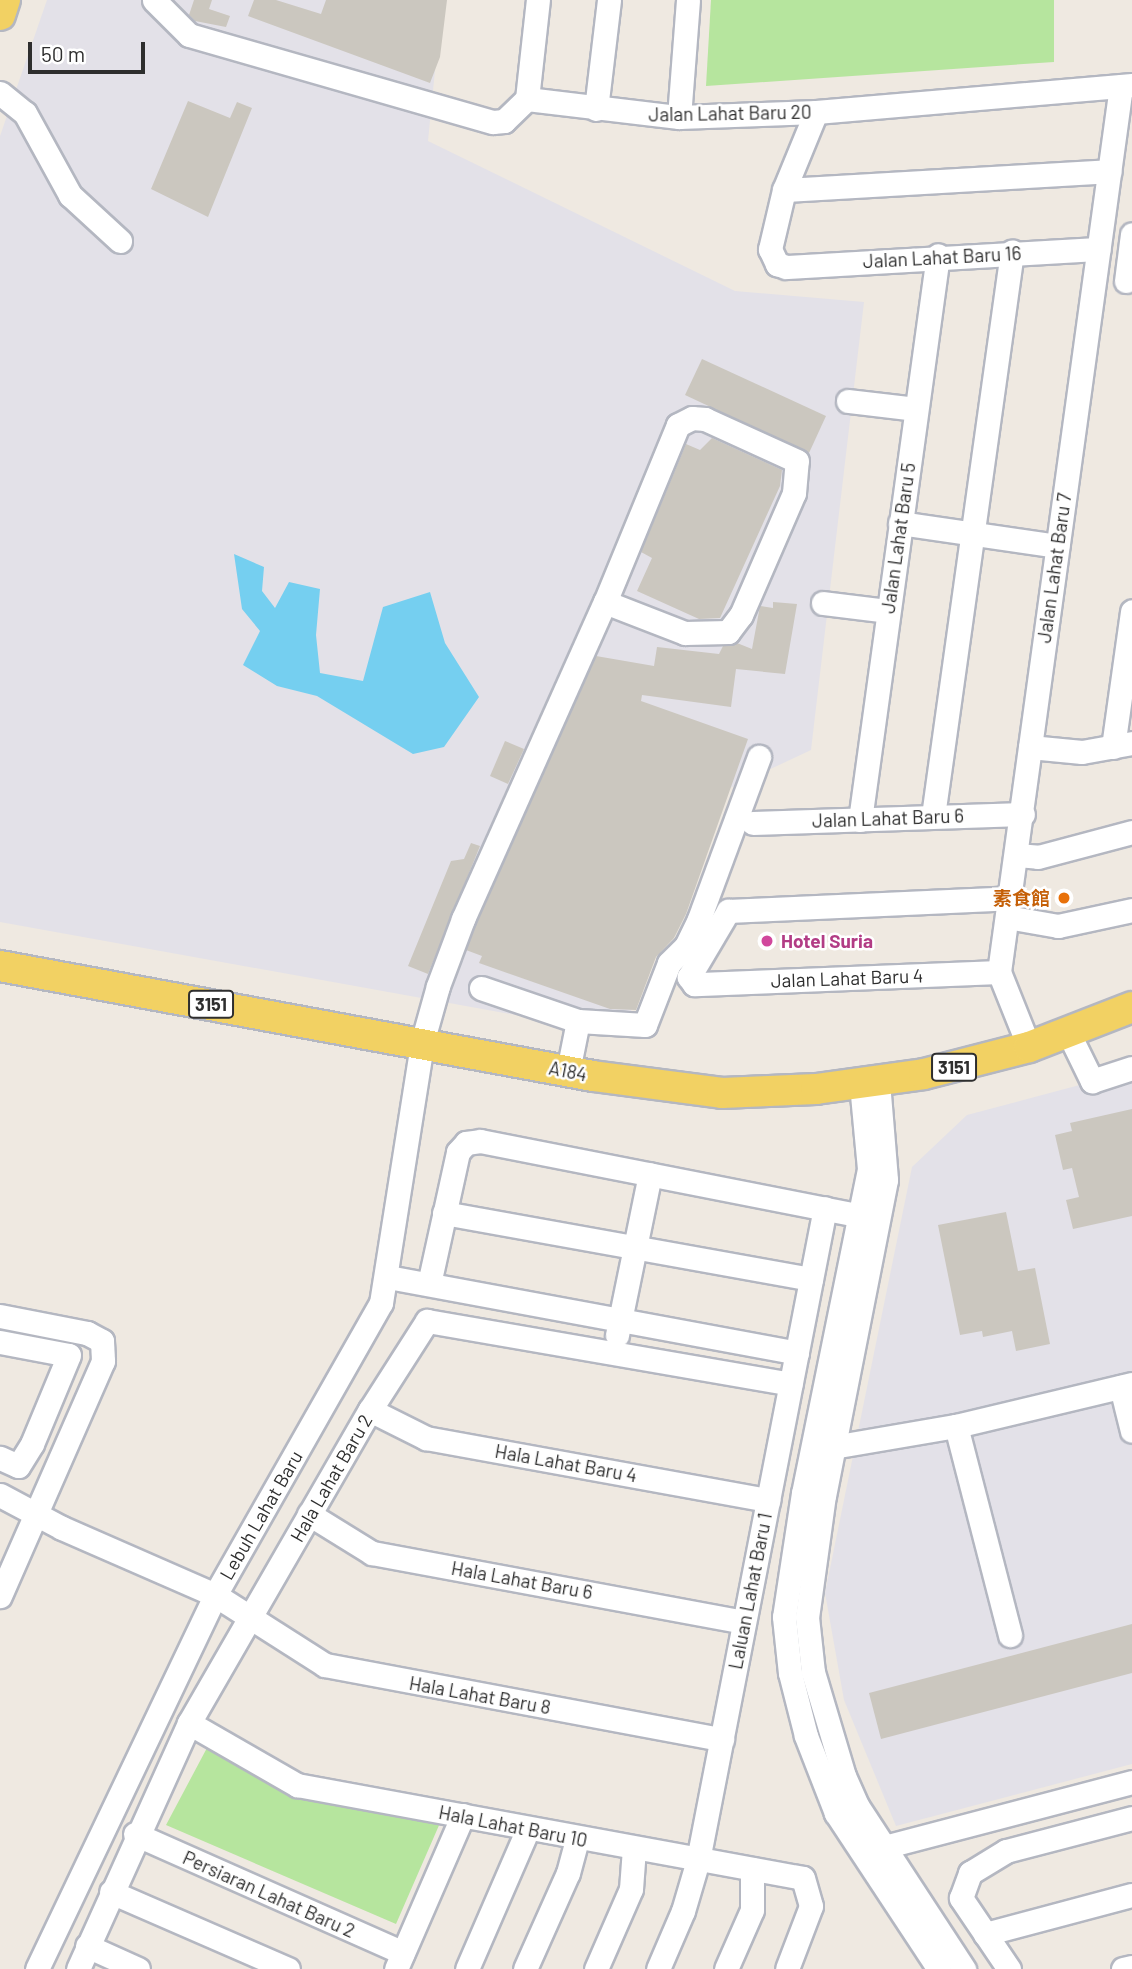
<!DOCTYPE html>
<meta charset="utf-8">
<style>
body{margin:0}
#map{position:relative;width:1132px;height:1969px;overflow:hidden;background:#efe9e1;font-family:Barlow,"Noto Sans SC",sans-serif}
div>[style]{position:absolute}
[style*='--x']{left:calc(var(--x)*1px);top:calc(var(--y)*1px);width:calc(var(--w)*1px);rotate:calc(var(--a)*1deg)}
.industrial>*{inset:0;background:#e3e1e8}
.green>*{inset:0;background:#b6e59e}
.water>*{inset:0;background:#75cff0}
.building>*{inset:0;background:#cbc7bf}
.roads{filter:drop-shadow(2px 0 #b4b7c1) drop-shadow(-2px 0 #b4b7c1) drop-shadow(0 2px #b4b7c1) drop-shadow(0 -2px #b4b7c1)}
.minor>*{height:23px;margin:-11.5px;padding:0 11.5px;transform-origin:11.5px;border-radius:11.5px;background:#fff}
.major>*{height:30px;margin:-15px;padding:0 15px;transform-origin:15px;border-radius:15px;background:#f2d163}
.dots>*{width:19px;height:19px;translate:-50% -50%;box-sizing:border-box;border:4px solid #fff;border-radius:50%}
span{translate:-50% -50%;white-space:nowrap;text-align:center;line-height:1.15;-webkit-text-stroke:5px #fff;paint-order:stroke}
.shield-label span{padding:2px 5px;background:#fff;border:2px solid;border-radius:5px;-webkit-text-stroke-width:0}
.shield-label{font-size:18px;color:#2e2e2e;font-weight:700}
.street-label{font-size:19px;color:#2e2e2e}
.food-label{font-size:19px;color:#c56008;font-weight:700}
.right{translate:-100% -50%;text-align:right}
.hotel-label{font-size:19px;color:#b23c85;font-weight:700}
.left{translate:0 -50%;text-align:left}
.scale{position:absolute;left:28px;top:42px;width:117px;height:32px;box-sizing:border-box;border:4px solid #2e2e2e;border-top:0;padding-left:9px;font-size:21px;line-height:24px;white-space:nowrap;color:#2e2e2e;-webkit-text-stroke:5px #fff;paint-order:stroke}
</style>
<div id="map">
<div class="industrial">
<i style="clip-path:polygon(47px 0,442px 0,428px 141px,735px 291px,864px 302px,811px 750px,728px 789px,621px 1034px,0 922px,0 136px)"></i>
<i style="clip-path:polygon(1132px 1071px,1132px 1764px,896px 1826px,844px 1700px,825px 1593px,912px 1167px,967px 1115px)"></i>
</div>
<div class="green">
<i style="clip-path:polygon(711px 0,1054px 0,1054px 62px,706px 86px)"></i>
<i style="clip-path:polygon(208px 1746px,288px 1794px,440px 1823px,396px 1924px,166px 1825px)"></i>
</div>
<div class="water">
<i style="clip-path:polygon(234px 554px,264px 567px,262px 591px,275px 608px,289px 582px,320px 589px,316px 635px,320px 673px,363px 681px,383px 607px,430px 592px,445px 643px,479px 697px,444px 747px,413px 754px,317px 696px,277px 686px,243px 665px,260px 631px,242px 609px)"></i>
</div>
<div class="building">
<i style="clip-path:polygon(194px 0,212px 0,209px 9px,230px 16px,226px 27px,195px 21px,189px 15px)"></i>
<i style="clip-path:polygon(254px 0,276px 0,321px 14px,326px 0,447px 0,440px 57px,430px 83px,248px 16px)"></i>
<i style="clip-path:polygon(188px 101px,230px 118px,237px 102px,252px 108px,208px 217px,151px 189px)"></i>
<i style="clip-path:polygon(702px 359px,826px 416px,809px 453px,685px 395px)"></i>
<i style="clip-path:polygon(712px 438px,782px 470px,780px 486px,720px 618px,699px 619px,637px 591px,652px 558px,641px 552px,686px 444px,700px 450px)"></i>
<i style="clip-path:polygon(773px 602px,797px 604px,785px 674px,736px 669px,731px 707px,642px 695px,641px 701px,748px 739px,686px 914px,674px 938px,656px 957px,636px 1010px,610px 1009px,479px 963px,482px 956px,466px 950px,476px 924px,596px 656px,654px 666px,657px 647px,719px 654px,723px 646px,737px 643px,752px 649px,760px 606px,773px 608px)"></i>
<i style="clip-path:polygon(505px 741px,524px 749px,508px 784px,490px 776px)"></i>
<i style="clip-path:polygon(471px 843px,480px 846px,428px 974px,408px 966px,451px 861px,464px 859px)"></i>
<i style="clip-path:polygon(1132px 1109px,1132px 1216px,1073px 1229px,1066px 1200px,1079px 1197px,1072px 1168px,1063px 1170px,1055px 1135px,1072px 1131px,1070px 1123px)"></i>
<i style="clip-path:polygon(1006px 1212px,1018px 1271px,1035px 1268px,1050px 1344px,1016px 1351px,1012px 1331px,983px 1337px,982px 1331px,960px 1335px,938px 1225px)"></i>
<i style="clip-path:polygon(1132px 1624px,1132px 1673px,881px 1739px,869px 1693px)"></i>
</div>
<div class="roads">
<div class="minor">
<i style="--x:154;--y:0;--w:49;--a:45"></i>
<i style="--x:189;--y:35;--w:316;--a:16"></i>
<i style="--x:493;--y:122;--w:11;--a:-5"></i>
<i style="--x:504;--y:121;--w:32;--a:-44"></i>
<i style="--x:527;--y:99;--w:100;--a:-83.7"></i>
<i style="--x:0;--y:93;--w:32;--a:39"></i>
<i style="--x:25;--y:113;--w:94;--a:61.2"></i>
<i style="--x:70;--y:195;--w:68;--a:42.6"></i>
<i style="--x:527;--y:99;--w:153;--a:6.8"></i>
<i style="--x:679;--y:117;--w:137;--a:-2.1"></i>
<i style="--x:816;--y:112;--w:317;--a:-4.9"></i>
<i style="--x:596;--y:109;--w:110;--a:-83.2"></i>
<i style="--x:816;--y:112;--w:84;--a:112.3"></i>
<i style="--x:784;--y:190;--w:61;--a:103.3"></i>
<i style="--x:770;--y:249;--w:17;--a:65"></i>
<i style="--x:777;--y:264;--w:9;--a:18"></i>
<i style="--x:786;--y:267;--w:313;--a:-3.3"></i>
<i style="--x:679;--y:117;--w:117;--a:-85.6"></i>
<i style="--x:784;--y:190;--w:326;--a:-3.3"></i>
<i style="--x:1126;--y:281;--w:47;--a:-82.7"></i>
<i style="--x:848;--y:401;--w:68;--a:6.7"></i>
<i style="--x:900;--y:523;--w:159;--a:8.3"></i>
<i style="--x:823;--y:603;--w:65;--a:7"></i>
<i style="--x:1030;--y:747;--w:52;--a:5.5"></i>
<i style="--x:1082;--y:752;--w:51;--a:-10.2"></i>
<i style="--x:1113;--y:747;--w:137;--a:-82"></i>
<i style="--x:933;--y:816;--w:570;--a:-82.03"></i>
<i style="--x:860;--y:820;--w:570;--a:-82.14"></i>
<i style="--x:753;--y:823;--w:270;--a:-1.9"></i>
<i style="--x:1017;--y:855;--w:21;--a:5"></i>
<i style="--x:1038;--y:857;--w:97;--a:-14.9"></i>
<i style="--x:1007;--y:917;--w:52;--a:10"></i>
<i style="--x:1058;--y:926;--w:76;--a:-12.2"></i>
<i style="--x:999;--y:972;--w:305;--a:177.7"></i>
<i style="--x:694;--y:984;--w:9;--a:-126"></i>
<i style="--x:689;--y:977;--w:77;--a:-59.4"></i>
<i style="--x:728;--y:911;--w:282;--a:-2.6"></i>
<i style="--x:481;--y:988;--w:102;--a:18.8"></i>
<i style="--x:578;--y:1021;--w:67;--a:3.4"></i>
<i style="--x:645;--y:1025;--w:66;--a:-68.8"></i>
<i style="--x:669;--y:963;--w:24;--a:-45"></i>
<i style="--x:686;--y:946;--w:30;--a:-64"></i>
<i style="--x:699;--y:919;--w:173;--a:-69.7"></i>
<i style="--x:1068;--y:1032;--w:55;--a:63.9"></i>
<i style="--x:1092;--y:1081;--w:42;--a:-18"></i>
<i style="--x:1029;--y:1047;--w:81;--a:-111.8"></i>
<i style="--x:999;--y:972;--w:894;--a:-82.16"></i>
<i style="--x:568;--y:1071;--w:51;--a:-78.7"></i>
<i style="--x:878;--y:1082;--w:98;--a:85.3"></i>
<i style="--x:886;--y:1180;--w:321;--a:101.1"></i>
<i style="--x:824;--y:1495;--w:123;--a:97.9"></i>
<i style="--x:807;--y:1617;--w:55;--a:83.8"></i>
<i style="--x:813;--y:1672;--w:109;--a:73.4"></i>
<i style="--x:844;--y:1776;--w:34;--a:66"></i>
<i style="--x:858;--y:1807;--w:194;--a:56.8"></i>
<i style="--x:861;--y:1084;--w:85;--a:84.6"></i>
<i style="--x:869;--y:1169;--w:331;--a:101.5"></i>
<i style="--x:803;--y:1493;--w:125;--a:98.7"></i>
<i style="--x:784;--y:1617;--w:56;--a:83.9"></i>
<i style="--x:790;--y:1673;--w:65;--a:75.7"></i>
<i style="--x:806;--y:1736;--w:83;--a:68.7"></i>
<i style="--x:836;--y:1813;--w:187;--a:56.6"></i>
<i style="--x:444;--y:1213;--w:373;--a:10.2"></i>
<i style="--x:388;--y:1277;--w:416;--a:10.5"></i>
<i style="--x:429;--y:1284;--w:135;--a:-77.6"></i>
<i style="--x:458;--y:1152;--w:12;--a:-48"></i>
<i style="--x:466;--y:1143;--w:14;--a:-8"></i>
<i style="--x:480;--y:1141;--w:401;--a:11.1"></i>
<i style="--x:0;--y:1316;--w:89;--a:11.1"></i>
<i style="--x:87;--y:1333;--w:17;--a:28"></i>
<i style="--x:102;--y:1341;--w:20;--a:87"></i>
<i style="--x:103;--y:1361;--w:257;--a:113.7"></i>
<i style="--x:617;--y:1335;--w:164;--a:-78.4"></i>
<i style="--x:0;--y:1342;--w:70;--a:10.7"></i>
<i style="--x:69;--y:1355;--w:96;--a:112.6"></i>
<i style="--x:32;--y:1444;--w:26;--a:122"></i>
<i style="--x:18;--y:1466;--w:20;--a:-156"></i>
<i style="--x:1121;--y:1387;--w:45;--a:76"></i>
<i style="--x:370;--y:1410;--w:63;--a:26.6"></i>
<i style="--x:426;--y:1438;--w:348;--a:10.3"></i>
<i style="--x:956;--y:1426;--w:216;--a:75.5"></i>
<i style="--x:821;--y:1449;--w:137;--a:-9.7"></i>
<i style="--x:956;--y:1426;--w:181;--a:-13.4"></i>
<i style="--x:0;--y:1495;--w:70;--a:28"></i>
<i style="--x:62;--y:1528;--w:167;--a:23.6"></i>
<i style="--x:215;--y:1595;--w:130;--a:32.5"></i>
<i style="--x:325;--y:1665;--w:404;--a:10.6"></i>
<i style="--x:309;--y:1514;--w:74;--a:31.8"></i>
<i style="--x:372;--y:1553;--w:378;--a:10.5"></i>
<i style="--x:189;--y:1723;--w:125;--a:29.9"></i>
<i style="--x:297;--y:1785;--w:514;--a:10.41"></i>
<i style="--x:803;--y:1878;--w:29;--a:74"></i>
<i style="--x:811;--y:1906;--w:67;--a:110.9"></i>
<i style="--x:135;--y:1834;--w:293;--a:23.9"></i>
<i style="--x:871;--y:1854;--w:15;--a:-28"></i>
<i style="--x:884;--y:1847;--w:256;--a:-14.7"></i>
<i style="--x:111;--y:1892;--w:193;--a:23.5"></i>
<i style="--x:985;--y:1934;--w:152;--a:-14.9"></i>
<i style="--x:87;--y:1946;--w:56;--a:24.3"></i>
<i style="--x:37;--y:1969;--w:414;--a:-64.5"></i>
<i style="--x:215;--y:1595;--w:336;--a:-60.4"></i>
<i style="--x:381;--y:1303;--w:263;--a:-81"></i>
<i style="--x:422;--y:1043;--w:59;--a:-74.3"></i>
<i style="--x:438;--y:986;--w:72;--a:-69.5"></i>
<i style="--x:463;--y:919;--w:347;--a:-65.9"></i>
<i style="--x:605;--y:602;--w:86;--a:21.2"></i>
<i style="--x:685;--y:633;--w:43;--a:-1.3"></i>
<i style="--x:728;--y:632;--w:21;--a:-53"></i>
<i style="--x:741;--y:615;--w:133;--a:-66.5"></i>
<i style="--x:794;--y:493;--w:32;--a:-85"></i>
<i style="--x:797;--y:461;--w:101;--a:-155.5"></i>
<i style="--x:705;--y:419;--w:13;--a:-176"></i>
<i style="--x:692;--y:418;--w:16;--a:153"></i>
<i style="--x:678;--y:425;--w:191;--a:112.4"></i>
<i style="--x:78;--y:1969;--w:270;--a:-65.7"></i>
<i style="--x:189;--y:1723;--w:362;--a:-60"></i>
<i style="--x:370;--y:1410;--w:106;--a:-57.4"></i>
<i style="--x:427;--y:1321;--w:369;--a:9.8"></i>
<i style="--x:396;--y:1969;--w:168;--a:-66.5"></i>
<i style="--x:467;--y:1969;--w:153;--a:-66.5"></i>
<i style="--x:525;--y:1969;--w:105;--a:-65.9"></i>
<i style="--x:568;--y:1873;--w:35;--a:-75"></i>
<i style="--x:596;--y:1969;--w:87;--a:-66.4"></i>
<i style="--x:631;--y:1889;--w:41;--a:-85.8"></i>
<i style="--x:658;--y:1969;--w:63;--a:-66.7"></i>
<i style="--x:683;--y:1911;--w:53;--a:-73.6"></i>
<i style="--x:698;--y:1860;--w:664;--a:-78.98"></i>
<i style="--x:726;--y:1969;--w:64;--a:-66.2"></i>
<i style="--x:752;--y:1910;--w:41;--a:-90"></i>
<i style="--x:1009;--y:1969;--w:86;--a:-124.1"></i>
<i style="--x:961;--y:1898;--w:27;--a:-70"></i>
<i style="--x:970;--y:1873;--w:42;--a:-31.4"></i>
<i style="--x:1006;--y:1851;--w:130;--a:-14.7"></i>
<i style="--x:1123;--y:1969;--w:9;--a:-13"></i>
</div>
<div class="major">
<i style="--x:0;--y:15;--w:16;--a:-72"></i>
<i style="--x:0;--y:966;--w:603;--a:10.51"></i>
<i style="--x:593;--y:1076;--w:130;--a:7.5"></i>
<i style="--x:722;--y:1093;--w:94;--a:-2.4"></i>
<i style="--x:816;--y:1089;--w:109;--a:-7.9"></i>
<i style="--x:924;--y:1074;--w:108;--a:-14.4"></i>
<i style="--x:1029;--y:1047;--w:110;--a:-21.2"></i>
</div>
</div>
<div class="dots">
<i style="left:1064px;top:898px;background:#e8710a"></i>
<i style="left:767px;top:941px;background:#d1479c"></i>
</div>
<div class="shield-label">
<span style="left:211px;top:1004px">3151</span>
<span style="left:954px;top:1067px">3151</span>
</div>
<div class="street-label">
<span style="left:730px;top:113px;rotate:-1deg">Jalan Lahat Baru 20</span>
<span style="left:942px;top:257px;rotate:-3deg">Jalan Lahat Baru 16</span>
<span style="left:898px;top:538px;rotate:-82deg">Jalan Lahat Baru 5</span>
<span style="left:1054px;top:568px;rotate:-82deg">Jalan Lahat Baru 7</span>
<span style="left:888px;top:818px;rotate:-2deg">Jalan Lahat Baru 6</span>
<span style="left:847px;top:978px;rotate:-2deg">Jalan Lahat Baru 4</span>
<span style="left:568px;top:1071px;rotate:11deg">A184</span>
<span style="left:566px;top:1463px;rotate:10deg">Hala Lahat Baru 4</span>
<span style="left:331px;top:1478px;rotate:-60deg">Hala Lahat Baru 2</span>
<span style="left:261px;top:1515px;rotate:-60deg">Lebuh Lahat Baru</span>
<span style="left:522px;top:1580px;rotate:10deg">Hala Lahat Baru 6</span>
<span style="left:750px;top:1591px;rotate:-79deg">Laluan Lahat Baru 1</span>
<span style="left:480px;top:1695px;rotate:10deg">Hala Lahat Baru 8</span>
<span style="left:513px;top:1826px;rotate:11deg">Hala Lahat Baru 10</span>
<span style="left:269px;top:1894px;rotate:24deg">Persiaran Lahat Baru 2</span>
</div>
<div class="food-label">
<span class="right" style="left:1050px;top:898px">素食館</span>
</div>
<div class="hotel-label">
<span class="left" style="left:781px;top:941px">Hotel Suria</span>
</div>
<div class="scale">50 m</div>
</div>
